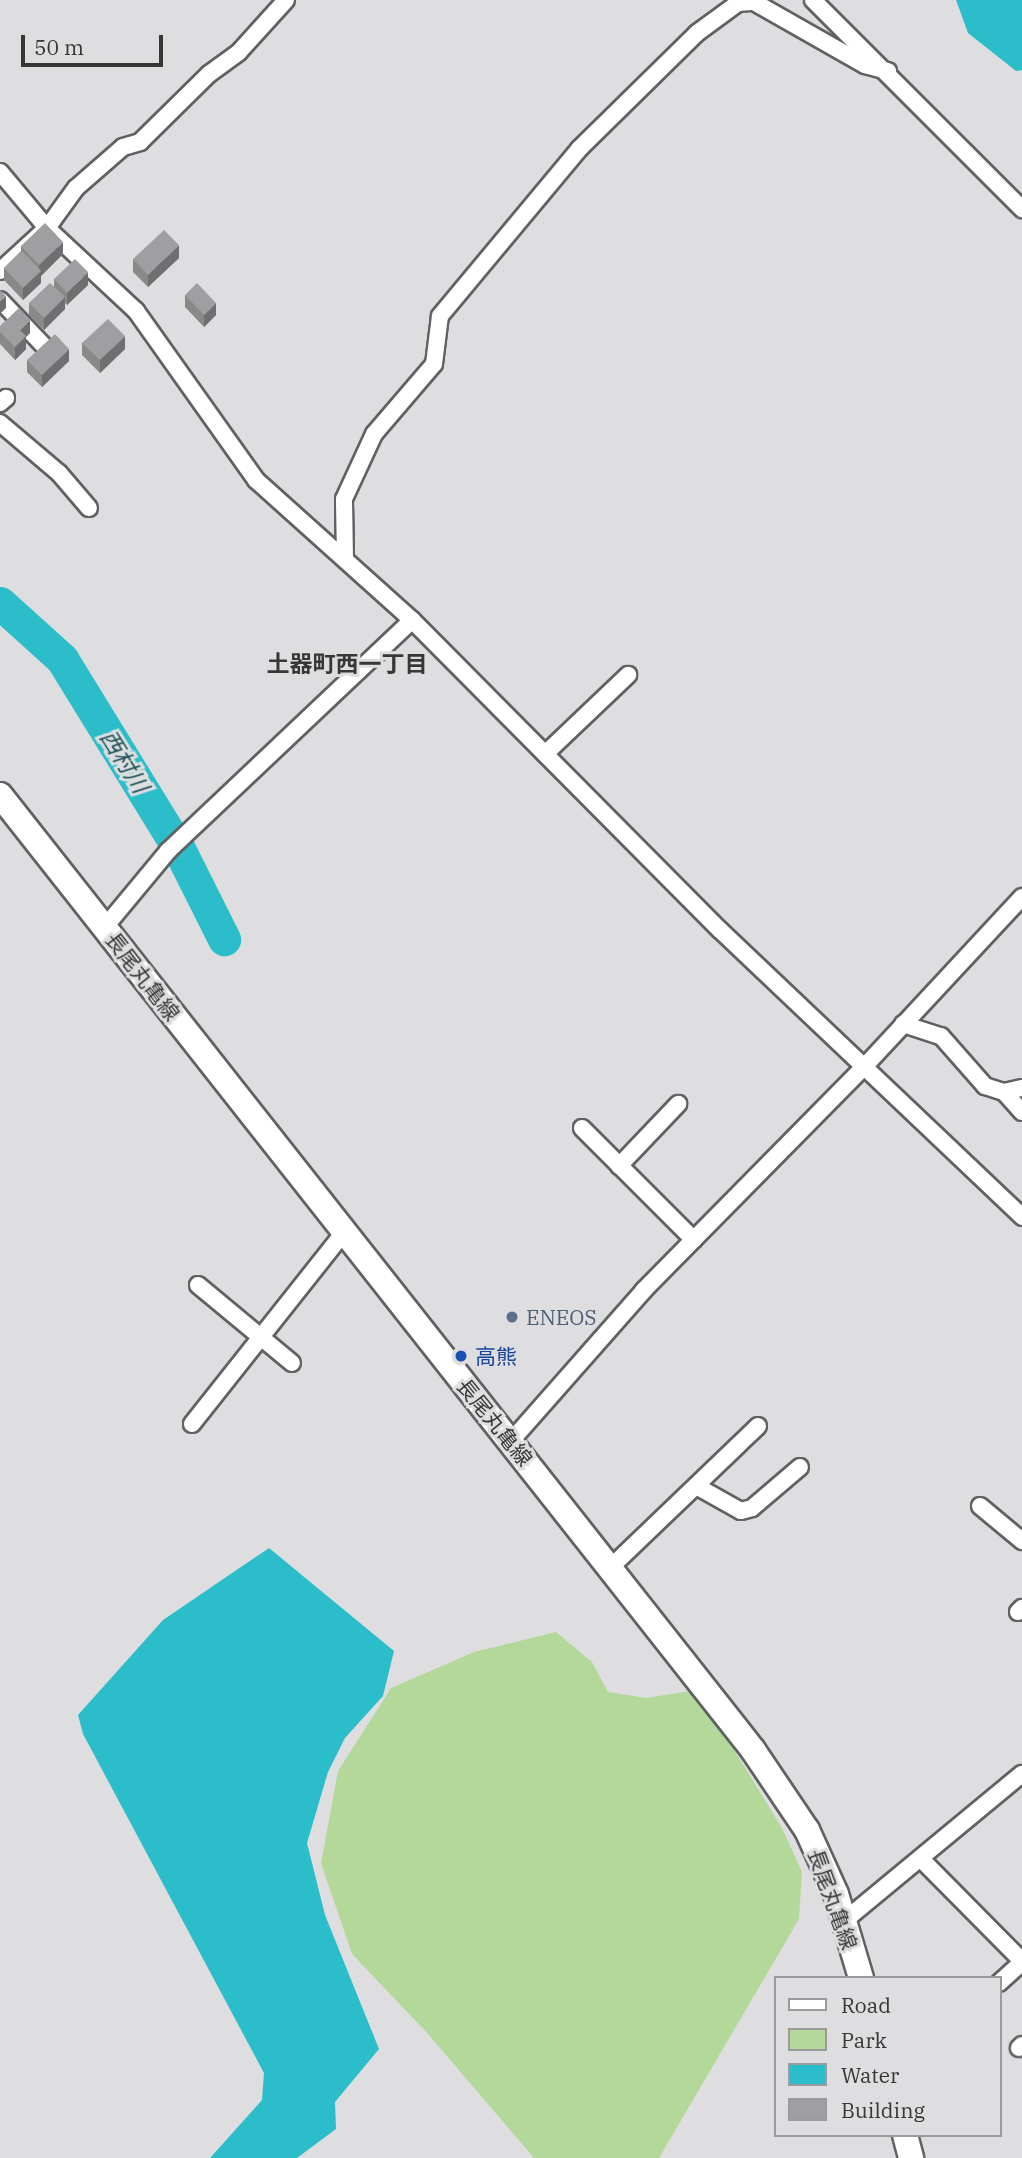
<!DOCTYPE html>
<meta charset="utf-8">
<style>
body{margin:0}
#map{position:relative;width:1022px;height:2158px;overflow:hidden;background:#dedee0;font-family:"IBM Plex Serif","Noto Sans JP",serif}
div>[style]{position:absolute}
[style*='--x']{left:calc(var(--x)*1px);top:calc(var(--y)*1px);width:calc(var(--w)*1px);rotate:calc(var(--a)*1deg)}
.green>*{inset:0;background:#b4d899}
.water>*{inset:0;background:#2bbeca}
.river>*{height:33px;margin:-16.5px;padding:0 16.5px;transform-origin:16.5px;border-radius:16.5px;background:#2bbeca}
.roads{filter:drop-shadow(2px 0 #606163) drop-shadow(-2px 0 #606163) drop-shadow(0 2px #606163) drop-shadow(0 -2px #606163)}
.minor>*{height:16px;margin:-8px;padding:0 8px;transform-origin:8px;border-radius:8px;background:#fff}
.primary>*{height:24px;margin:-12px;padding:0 12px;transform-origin:12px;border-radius:12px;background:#fff}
.wall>*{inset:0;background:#89898a}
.shaded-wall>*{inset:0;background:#6f6f71}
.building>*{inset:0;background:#9f9fa1}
.dots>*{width:19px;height:19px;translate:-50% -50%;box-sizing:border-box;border:4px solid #dedee0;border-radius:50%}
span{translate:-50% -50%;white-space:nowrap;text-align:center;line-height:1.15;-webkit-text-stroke:6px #dedee0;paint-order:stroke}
.street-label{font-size:21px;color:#373738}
.service-label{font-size:21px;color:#4e5e75}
.left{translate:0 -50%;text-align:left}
.transit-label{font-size:21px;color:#164399}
.neighbourhood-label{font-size:23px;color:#373738;font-weight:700}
.water-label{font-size:23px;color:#185257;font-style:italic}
.legend{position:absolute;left:774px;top:1976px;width:228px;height:161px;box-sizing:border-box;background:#dedee0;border:2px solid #9b9b9d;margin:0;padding:9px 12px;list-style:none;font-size:21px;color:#373738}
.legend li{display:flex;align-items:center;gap:14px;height:35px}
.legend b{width:35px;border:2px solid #9b9b9d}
.scale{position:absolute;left:21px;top:35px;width:142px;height:32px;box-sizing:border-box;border:4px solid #373738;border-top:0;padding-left:9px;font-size:21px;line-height:24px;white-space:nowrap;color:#373738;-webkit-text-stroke:5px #dedee0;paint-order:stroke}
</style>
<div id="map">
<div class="green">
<i style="clip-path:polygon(556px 1632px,592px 1662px,608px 1692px,646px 1698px,690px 1691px,722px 1730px,782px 1828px,802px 1872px,799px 1919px,659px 2158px,534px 2158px,429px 2035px,352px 1954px,321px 1863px,338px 1771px,391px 1688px,474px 1652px)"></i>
</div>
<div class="water">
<i style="clip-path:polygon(956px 0,1022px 0,1022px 70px,1016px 71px,968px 33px)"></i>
<i style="clip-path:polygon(269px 1548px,394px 1651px,383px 1696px,345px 1738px,328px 1772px,307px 1843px,325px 1915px,379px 2049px,335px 2102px,336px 2129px,297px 2158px,210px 2158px,262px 2100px,264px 2073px,83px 1734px,78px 1715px,163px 1620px)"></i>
</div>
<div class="river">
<i style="--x:0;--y:603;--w:84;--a:42.1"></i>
<i style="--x:62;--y:659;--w:223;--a:58.4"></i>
<i style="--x:179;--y:849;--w:101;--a:63.4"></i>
</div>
<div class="roads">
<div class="minor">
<i style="--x:813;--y:0;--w:296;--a:45"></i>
<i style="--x:0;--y:172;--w:73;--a:50"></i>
<i style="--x:47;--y:228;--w:122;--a:43"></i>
<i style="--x:136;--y:311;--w:207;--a:54.6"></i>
<i style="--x:256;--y:480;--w:210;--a:41.9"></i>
<i style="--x:412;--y:620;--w:437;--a:45.2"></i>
<i style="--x:720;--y:930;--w:417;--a:43.5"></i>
<i style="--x:0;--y:271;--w:64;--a:-42.5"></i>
<i style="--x:47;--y:228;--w:49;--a:-54.1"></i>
<i style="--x:76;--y:188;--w:62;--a:-41.1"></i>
<i style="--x:123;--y:147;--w:18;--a:-16"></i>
<i style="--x:140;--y:142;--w:97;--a:-44.6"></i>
<i style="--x:209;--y:74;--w:37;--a:-36"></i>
<i style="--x:239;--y:52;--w:70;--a:-47.9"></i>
<i style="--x:0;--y:300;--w:65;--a:46.2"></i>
<i style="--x:0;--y:403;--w:8;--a:-40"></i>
<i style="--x:0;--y:423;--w:77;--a:40.3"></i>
<i style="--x:59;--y:473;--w:46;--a:49.4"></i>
<i style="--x:345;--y:559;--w:60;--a:-91"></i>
<i style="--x:344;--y:499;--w:72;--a:-65.2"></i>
<i style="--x:374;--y:434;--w:92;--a:-49.4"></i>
<i style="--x:434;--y:364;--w:48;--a:-82.9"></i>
<i style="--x:440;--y:316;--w:217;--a:-50.2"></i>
<i style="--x:579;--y:149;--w:165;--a:-44.5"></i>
<i style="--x:697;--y:33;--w:51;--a:-36.2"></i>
<i style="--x:738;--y:3;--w:16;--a:-4"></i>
<i style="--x:754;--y:2;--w:128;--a:29.6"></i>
<i style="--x:865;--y:65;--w:24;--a:15"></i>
<i style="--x:545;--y:754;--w:115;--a:-43.6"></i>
<i style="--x:105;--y:927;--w:99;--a:-50.3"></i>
<i style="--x:168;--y:851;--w:336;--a:-43.4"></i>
<i style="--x:903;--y:1024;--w:40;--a:18"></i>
<i style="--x:941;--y:1036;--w:67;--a:48.7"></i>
<i style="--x:985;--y:1086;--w:20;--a:18"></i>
<i style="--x:1004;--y:1092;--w:18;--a:-13"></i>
<i style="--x:1004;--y:1092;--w:27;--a:48"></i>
<i style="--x:582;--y:1128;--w:158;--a:45"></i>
<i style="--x:619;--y:1166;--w:86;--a:-46.4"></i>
<i style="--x:198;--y:1285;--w:122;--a:39.7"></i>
<i style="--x:192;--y:1424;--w:245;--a:-51.6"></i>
<i style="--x:511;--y:1441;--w:201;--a:-48.6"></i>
<i style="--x:644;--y:1290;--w:313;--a:-45.4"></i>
<i style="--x:864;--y:1067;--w:232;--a:-47.1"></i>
<i style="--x:698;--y:1487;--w:49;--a:29.2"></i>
<i style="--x:741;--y:1511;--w:11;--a:-15"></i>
<i style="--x:752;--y:1508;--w:63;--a:-40.5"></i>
<i style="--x:980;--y:1506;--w:55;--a:39.8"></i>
<i style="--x:610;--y:1568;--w:205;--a:-43.8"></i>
<i style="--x:1018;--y:1612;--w:6;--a:-45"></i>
<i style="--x:922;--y:1860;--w:142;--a:45.3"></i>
<i style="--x:844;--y:1921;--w:231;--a:-39.6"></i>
<i style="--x:999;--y:1983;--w:31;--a:-42"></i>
<i style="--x:1019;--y:2048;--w:4;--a:-45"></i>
</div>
<div class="primary">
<i style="--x:0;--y:795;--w:1216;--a:51.74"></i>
<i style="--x:753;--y:1750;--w:97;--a:56"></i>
<i style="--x:807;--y:1830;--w:70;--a:65.6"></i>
<i style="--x:836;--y:1894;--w:88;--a:73.4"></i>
<i style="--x:905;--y:2135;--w:24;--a:75"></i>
</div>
</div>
<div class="wall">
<i style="clip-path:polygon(21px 246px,63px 254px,41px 276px,41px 283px,23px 300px,4px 280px,4px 268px,21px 251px)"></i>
<i style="clip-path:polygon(179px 258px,148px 287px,133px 272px,133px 259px)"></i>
<i style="clip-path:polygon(54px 279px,88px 285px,67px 305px,65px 303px,65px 309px,44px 330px,29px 315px,29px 303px,54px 286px)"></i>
<i style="clip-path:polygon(185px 295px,216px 315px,204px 327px,185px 307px)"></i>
<i style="clip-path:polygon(0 326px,30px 333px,26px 337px,26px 349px,15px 360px,0 344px)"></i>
<i style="clip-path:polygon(82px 343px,125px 349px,100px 373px,82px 355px)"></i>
<i style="clip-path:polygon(27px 360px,69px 361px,42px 387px,27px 372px)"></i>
</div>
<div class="shaded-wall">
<i style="clip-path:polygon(63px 242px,63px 254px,41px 276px,41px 283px,23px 300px,23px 288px,39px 272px,39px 265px)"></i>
<i style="clip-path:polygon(179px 245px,179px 258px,148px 287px,148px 275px)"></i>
<i style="clip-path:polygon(88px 272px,88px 285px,67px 305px,67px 293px)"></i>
<i style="clip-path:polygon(6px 296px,6px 308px,0 314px,0 301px)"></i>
<i style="clip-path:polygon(65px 297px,65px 309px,44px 330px,44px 318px)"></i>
<i style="clip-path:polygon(216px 303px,216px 315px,204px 327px,204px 315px)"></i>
<i style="clip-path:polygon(30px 320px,30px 333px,26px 337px,26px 349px,15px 360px,15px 347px,20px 330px)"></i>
<i style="clip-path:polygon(125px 336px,125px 349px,100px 373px,100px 360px)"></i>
<i style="clip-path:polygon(69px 349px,69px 361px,42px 387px,42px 375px)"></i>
</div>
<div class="building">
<i style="clip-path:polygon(45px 223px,63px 242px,39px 265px,21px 246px)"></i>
<i style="clip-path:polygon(164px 230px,179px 245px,148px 275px,133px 259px)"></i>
<i style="clip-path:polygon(22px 251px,41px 271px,23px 288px,4px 268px)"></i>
<i style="clip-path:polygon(75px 259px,88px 272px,67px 293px,54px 279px)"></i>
<i style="clip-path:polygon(50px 283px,65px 297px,44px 318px,29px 303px)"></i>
<i style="clip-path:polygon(197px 283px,216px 303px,204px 315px,185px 295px)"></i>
<i style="clip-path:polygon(0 290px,6px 296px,0 301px)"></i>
<i style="clip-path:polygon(19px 308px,30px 320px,20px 330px,26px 336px,15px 347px,0 332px,0 326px)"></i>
<i style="clip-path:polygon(108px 319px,125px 336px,100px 360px,82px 343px)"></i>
<i style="clip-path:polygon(55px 334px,69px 349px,42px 375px,27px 360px)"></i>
</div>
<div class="dots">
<i style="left:512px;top:1317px;background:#5c6f8a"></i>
<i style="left:461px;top:1356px;background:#1a4fb4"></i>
</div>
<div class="street-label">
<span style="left:143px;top:976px;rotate:52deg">長尾丸亀線</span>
<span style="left:495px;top:1422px;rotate:51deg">長尾丸亀線</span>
<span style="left:833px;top:1899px;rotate:70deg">長尾丸亀線</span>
</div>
<div class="service-label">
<span class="left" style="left:526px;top:1317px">ENEOS</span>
</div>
<div class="transit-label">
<span class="left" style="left:475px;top:1356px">高熊</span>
</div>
<div class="neighbourhood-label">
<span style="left:347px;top:663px">土器町西一丁目</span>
</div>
<div class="water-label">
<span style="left:125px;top:761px;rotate:58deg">西村川</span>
</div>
<ul class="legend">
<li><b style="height:9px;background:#fff"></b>Road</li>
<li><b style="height:19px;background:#b4d899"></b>Park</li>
<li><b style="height:19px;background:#2bbeca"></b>Water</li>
<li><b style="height:19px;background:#9f9fa1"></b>Building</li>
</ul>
<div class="scale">50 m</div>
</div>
